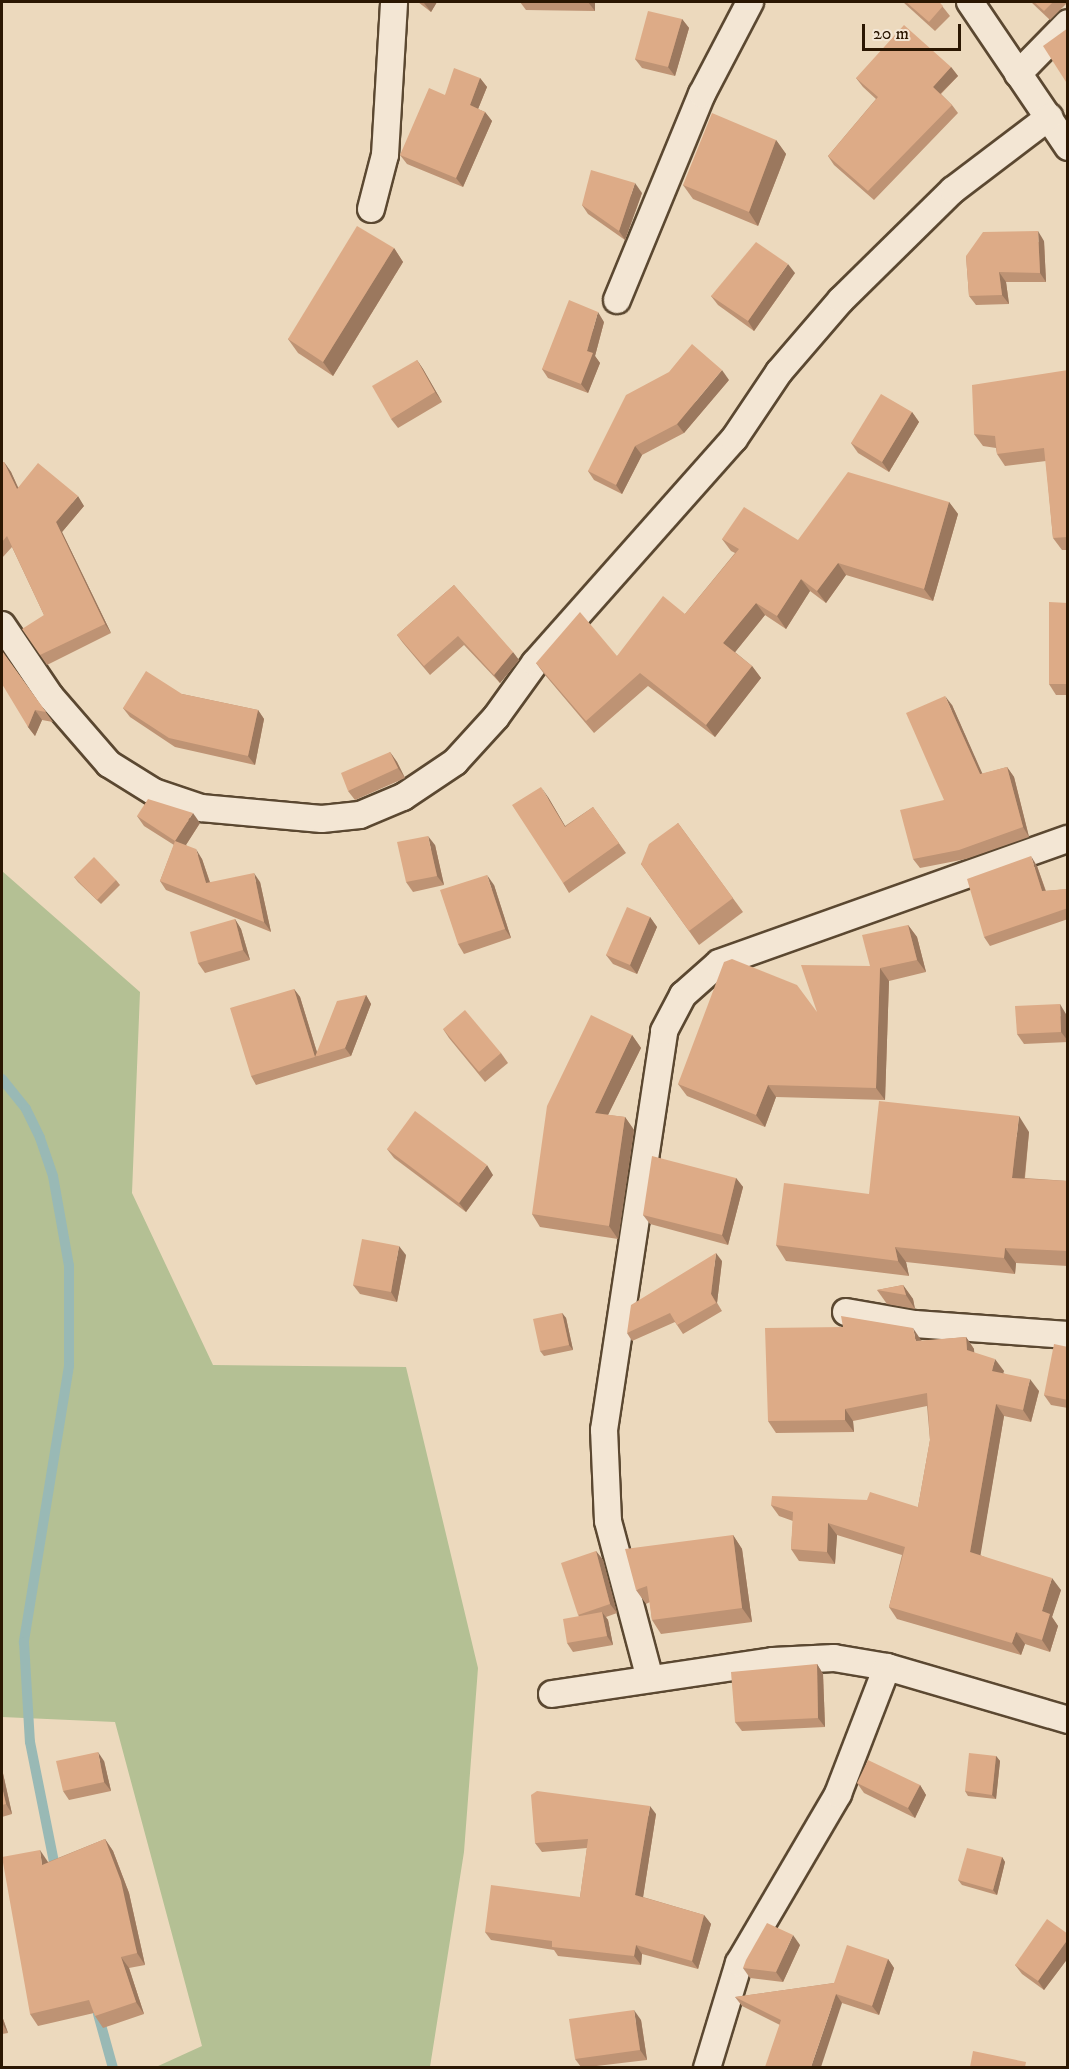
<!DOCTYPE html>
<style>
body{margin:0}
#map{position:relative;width:1069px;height:2069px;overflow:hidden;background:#ecd9bd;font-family:"IM FELL DW Pica",serif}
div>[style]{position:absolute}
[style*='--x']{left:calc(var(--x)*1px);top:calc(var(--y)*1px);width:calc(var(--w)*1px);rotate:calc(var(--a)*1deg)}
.green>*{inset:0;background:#b4c094}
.stream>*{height:10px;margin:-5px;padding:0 5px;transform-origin:5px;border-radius:5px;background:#99b9b5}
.roads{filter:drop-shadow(2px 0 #5b4831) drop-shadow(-2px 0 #5b4831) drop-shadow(0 2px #5b4831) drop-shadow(0 -2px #5b4831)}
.street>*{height:26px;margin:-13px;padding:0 13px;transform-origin:13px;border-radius:13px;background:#f3e6d4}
.wall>*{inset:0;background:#be9374}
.shaded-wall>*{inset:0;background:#9b785e}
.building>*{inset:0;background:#ddab87}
span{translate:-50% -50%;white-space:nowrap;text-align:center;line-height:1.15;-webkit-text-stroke:4.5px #f3e6d4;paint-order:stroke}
.frame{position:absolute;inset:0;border:3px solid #2b1702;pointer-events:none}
.scale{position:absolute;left:862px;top:24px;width:99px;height:27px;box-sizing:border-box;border:3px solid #2b1702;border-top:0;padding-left:8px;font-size:18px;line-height:21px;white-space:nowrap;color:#2b1702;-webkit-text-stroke:4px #f3e6d4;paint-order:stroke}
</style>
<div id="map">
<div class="green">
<i style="clip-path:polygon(2px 871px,140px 992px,132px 1193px,213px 1365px,406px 1367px,478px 1668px,464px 1852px,430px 2067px,156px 2067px,202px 2046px,115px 1722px,2px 1717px)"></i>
</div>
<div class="stream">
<i style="--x:2;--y:1079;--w:38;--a:51"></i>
<i style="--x:26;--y:1109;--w:32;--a:64"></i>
<i style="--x:40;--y:1138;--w:40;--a:71.1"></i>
<i style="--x:53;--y:1176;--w:91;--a:79.9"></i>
<i style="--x:69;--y:1266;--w:100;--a:90"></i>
<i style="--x:69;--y:1366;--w:280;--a:99.3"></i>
<i style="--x:24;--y:1642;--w:100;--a:86.6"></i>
<i style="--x:30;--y:1742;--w:133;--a:78.7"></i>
<i style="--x:98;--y:2014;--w:56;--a:74.5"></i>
</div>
<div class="roads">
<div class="street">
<i style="--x:970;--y:2;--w:175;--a:55.9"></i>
<i style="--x:1018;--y:74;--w:71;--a:-45.6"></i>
<i style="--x:371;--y:209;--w:56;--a:-75.5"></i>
<i style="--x:385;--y:155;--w:153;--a:-86.6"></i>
<i style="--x:617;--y:300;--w:223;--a:-67.6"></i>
<i style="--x:702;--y:94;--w:104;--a:-62.4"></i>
<i style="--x:2;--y:625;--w:86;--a:55.9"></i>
<i style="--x:50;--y:696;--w:90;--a:49.1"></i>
<i style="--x:109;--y:764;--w:53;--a:31.9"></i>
<i style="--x:154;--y:792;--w:50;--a:18.8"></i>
<i style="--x:201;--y:808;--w:121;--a:5.2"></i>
<i style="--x:322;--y:819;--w:38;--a:-6"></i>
<i style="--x:360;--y:815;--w:47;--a:-22.7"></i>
<i style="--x:403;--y:797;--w:63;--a:-33.9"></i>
<i style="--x:455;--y:762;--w:61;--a:-47.7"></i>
<i style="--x:496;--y:717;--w:67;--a:-54.2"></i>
<i style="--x:535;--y:663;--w:300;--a:-48.4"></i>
<i style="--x:734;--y:439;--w:81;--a:-56.1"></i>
<i style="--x:779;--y:372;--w:95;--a:-49.3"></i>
<i style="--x:841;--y:300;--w:157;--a:-44.5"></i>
<i style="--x:953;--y:190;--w:121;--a:-37.2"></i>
<i style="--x:846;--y:1312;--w:70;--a:9.9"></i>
<i style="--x:915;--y:1324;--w:153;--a:4.1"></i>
<i style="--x:650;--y:1679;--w:163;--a:-104.9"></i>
<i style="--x:608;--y:1521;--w:91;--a:-92.5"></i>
<i style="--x:604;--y:1430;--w:403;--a:-81.4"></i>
<i style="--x:664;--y:1031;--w:41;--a:-62.2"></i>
<i style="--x:683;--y:995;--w:48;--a:-41.6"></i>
<i style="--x:719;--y:963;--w:370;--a:-19.6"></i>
<i style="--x:552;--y:1694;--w:223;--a:-8.5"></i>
<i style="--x:773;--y:1661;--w:61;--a:-2.8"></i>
<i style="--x:834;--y:1658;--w:54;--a:9.6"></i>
<i style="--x:887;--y:1667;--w:189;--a:16.3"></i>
<i style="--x:707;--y:2068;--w:110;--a:-73.1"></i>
<i style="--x:739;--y:1963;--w:196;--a:-59.6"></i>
<i style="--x:838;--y:1794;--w:136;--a:-68.9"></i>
</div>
</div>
<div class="wall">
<i style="clip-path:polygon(418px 2px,437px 2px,431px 12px)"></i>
<i style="clip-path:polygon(520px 2px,595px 2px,595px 11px,526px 10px)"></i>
<i style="clip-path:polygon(903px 2px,939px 2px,950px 16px,935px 31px)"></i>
<i style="clip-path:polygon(1031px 2px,1068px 2px,1050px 20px)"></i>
<i style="clip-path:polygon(682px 19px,689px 28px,675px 76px,642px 68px,635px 59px)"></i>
<i style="clip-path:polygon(951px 67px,958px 76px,941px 94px,952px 105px,958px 113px,874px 200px,834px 165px,828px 156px,876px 99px,863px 87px,856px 78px)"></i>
<i style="clip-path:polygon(480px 78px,487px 87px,478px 109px,485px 112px,492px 121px,463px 187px,407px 164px,400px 155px,445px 95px)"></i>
<i style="clip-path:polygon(776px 140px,786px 154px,758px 226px,693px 199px,683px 185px)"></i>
<i style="clip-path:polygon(642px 193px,625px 240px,588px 214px,582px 205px)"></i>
<i style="clip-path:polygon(1044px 241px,1046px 282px,1006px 282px,1009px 304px,976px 305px,969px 296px,966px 256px)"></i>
<i style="clip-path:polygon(394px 248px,403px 262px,333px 376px,298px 353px,288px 339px)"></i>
<i style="clip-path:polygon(795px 273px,754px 331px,718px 305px,711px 296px)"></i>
<i style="clip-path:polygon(604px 322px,595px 356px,600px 363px,588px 393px,548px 378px,542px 369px)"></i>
<i style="clip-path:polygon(417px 360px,423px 369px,442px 402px,398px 428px,391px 419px)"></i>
<i style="clip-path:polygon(1068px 370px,1068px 550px,1062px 550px,1053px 538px,1046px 461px,1005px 466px,997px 454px,996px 448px,983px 446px,974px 434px)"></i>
<i style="clip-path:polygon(729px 380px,684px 433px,642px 455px,622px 494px,594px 480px,588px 471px)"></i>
<i style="clip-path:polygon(912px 412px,919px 422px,889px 472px,858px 453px,851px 443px)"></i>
<i style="clip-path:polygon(4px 462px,11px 472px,18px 487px,84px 506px,62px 532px,111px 633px,47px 665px,40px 655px,44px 615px,12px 547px,2px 558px,2px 463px)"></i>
<i style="clip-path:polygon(949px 502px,958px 514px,933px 601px,846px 575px,826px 603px,810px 591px,786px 629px,765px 615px,735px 652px,752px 666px,761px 678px,715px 737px,648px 686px,594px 733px,545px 675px,536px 663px,617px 656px,685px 614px,735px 553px,731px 551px,722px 539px,798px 540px)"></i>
<i style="clip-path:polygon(454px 585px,519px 660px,500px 683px,464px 645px,430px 675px,403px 643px,397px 635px)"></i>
<i style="clip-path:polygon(1068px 603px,1068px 695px,1056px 695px,1049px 684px)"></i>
<i style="clip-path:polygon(2px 651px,53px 722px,42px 720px,35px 736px,28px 727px)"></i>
<i style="clip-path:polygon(182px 694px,258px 710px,264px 719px,255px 765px,175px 747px,130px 717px,123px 708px)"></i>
<i style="clip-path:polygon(952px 705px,982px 774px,1007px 767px,1014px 777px,1029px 837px,966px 859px,920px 868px,913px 859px,944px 800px)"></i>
<i style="clip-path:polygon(390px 752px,397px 762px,405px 778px,355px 800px,348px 791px)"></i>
<i style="clip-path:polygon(548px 797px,565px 826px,593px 807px,626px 853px,569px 893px,563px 883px)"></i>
<i style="clip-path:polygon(137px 816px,200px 823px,186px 845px,202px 859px,210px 882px,260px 882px,271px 932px,166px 890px,160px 881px,174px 845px,144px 826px)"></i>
<i style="clip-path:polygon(678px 823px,743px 912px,699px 945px,641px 864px)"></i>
<i style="clip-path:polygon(435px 845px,444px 885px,413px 892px,406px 882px)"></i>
<i style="clip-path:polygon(1037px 866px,1046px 891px,1068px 889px,1068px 919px,990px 946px,984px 937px)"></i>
<i style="clip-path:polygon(74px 877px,116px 880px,120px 885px,101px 904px,78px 882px)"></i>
<i style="clip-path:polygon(494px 885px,511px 938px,464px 954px,458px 944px)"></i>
<i style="clip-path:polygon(650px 917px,657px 927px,637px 974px,613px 964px,606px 955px)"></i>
<i style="clip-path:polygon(235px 919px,241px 929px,250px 960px,205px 973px,198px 963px)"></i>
<i style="clip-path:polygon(908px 925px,917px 937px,926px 972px,889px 981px,885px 1100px,776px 1097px,765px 1127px,687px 1096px,678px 1084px,817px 1012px,870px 966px)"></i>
<i style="clip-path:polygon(294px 989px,300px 997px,317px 1052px,366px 995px,371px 1004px,351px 1056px,256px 1085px,251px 1076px)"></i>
<i style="clip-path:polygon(1066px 1014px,1068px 1042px,1024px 1044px,1017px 1034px)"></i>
<i style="clip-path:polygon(443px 1029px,501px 1053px,508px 1063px,485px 1082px,449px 1038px)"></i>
<i style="clip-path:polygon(632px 1035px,641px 1048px,608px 1115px,625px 1117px,634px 1130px,618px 1239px,540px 1227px,532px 1214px)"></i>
<i style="clip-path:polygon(1029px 1132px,1025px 1178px,1068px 1181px,1068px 1266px,1016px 1263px,1015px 1274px,906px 1262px,909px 1276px,786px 1261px,776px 1245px,869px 1194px)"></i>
<i style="clip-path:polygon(387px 1149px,493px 1175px,466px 1212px,394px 1158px)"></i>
<i style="clip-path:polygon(736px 1178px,743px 1187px,728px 1245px,650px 1224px,643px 1215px)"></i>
<i style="clip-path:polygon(406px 1255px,397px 1302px,360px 1294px,353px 1285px)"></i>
<i style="clip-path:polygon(722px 1261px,717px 1303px,722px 1311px,683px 1334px,675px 1322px,632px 1341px,627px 1333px)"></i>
<i style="clip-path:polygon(903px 1285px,913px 1299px,915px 1309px,887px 1304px,877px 1290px)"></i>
<i style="clip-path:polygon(562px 1313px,566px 1318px,573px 1350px,544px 1356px,540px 1351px)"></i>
<i style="clip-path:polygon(966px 1337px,974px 1349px,974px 1353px,1004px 1371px,1003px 1373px,1039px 1391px,1031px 1422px,1004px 1416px,980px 1555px,1061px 1590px,1052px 1617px,1058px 1626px,1050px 1652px,1025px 1644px,1021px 1655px,897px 1619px,889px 1607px,902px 1555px,837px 1535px,835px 1564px,799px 1561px,791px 1549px,793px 1521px,779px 1516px,771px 1505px,918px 1507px,930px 1440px,927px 1406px,853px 1421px,854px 1432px,776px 1433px,768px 1421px,921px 1340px,922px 1341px)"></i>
<i style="clip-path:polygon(1068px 1347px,1068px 1408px,1051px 1405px,1044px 1395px)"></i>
<i style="clip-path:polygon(733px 1535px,742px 1549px,752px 1622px,661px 1634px,652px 1620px,650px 1602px,646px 1604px,636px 1590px)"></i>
<i style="clip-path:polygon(596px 1551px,603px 1560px,617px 1613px,606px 1617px,608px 1620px,613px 1645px,573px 1652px,567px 1643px,579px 1616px,578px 1615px)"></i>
<i style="clip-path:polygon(817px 1664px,823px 1674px,825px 1727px,742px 1731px,735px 1722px)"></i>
<i style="clip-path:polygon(996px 1756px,1000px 1761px,996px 1799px,968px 1796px,965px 1791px)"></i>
<i style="clip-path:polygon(104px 1761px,111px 1791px,69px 1800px,63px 1791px)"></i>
<i style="clip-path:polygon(2px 1769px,12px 1814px,2px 1817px)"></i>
<i style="clip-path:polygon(857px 1783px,920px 1785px,926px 1795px,915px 1818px,864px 1793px)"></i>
<i style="clip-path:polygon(656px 1814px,643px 1897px,704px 1915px,711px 1924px,698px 1969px,642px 1954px,641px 1965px,558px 1956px,554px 1950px,491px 1940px,485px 1932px,580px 1897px,587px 1848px,542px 1852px,535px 1843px)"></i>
<i style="clip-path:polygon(105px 1839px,113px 1851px,129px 1893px,145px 1965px,129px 1968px,144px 2014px,103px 2028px,95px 2016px,94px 2013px,38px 2026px,30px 2014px,48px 1862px)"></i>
<i style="clip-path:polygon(1002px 1857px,1005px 1862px,997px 1895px,962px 1885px,958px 1880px)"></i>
<i style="clip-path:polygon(1068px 1934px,1068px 1958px,1044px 1990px,1022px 1974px,1015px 1965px)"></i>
<i style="clip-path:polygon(800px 1945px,783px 1982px,750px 1978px,743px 1968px)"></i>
<i style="clip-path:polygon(888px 1959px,894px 1968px,879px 2015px,842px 2003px,780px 2025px,742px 2006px,735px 1997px,834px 1983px)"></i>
<i style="clip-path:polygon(2px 2016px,8px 2033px,2px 2034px)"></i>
<i style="clip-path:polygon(641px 2020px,647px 2060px,588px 2067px,581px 2067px,575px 2059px)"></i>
</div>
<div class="shaded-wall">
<i style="clip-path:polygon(425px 2px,437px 2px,431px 12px,424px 3px)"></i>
<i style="clip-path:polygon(588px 2px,595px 2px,595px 11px)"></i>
<i style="clip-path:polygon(682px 19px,689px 28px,675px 76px,668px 67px)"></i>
<i style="clip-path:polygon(951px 67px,958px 76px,939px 95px,933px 87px)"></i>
<i style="clip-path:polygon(480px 78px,487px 87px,476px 114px,470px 105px)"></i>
<i style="clip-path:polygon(485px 112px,492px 121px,463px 187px,456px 178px)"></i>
<i style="clip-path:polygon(776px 140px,786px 154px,758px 226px,749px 212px)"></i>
<i style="clip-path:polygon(635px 183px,642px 193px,625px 240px,619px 231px)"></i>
<i style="clip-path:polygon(1038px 231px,1044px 241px,1046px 282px,1040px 273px)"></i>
<i style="clip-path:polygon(394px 248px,403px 262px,333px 376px,323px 362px)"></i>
<i style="clip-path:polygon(788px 264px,795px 273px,754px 331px,748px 321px)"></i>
<i style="clip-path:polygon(999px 272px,1006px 282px,1009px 304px,1002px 295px)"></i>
<i style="clip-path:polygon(598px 312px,604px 322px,595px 356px,600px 363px,588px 393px,581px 384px,587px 351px)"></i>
<i style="clip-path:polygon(417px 360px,423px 369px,442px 402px,435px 392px)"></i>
<i style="clip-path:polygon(722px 370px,729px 380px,684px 433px,677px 424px)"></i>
<i style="clip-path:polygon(912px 412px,919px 422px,889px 472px,882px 462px)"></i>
<i style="clip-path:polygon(635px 446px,642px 455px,622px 494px,616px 485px)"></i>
<i style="clip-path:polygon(4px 462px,11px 472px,23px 499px,17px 489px)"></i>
<i style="clip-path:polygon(78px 496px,84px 506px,62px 532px,111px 633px,105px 624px,56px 522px)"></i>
<i style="clip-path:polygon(949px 502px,958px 514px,933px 601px,924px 589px)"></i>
<i style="clip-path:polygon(838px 563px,846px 575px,826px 603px,817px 591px)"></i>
<i style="clip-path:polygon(801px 579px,810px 591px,786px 629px,777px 616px)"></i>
<i style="clip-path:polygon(756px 603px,765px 615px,732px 656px,723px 643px)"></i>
<i style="clip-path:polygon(513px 652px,519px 660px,500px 683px,494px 675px)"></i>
<i style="clip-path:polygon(752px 666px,761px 678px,715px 737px,706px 725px)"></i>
<i style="clip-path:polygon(945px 696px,952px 705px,987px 784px,980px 774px)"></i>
<i style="clip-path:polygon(35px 710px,42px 720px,35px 736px,28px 727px)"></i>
<i style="clip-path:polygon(258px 710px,264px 719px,255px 765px,248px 756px)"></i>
<i style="clip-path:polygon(390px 752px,397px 762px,405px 778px,398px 768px)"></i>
<i style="clip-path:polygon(1007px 767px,1014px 777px,1029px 837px,1023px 827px)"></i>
<i style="clip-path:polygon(541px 787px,548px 797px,571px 836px,565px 827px)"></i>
<i style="clip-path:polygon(193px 813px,200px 823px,182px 851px,175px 841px)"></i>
<i style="clip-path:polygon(428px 836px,435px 845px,444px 885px,437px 876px)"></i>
<i style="clip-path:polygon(196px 849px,202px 859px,213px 892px,206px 883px)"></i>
<i style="clip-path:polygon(1031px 856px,1037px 866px,1049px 901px,1042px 891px)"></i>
<i style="clip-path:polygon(254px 873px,260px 882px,271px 932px,264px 922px)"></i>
<i style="clip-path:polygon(487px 875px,494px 885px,511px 938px,505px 929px)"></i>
<i style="clip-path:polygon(650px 917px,657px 927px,637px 974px,630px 965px)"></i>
<i style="clip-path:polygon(235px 919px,241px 929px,250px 960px,243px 950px)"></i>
<i style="clip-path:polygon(908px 925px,917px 937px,926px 972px,917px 960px)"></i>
<i style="clip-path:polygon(880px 968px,889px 981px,885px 1100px,876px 1088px)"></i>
<i style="clip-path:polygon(294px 989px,300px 997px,318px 1056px,315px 1057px)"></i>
<i style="clip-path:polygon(366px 995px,371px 1004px,351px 1056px,345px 1048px)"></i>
<i style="clip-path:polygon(1060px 1004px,1066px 1014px,1068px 1041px,1061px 1032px)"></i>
<i style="clip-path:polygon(632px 1035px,641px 1048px,603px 1125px,595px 1113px)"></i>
<i style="clip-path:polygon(768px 1085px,776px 1097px,765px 1127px,756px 1115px)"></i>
<i style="clip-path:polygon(1019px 1116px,1029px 1132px,1023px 1193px,1012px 1178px)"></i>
<i style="clip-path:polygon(625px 1117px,634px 1130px,618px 1239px,609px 1226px)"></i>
<i style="clip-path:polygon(487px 1165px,493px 1175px,466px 1212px,459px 1203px)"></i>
<i style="clip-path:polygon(736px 1178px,743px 1187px,728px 1245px,722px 1235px)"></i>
<i style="clip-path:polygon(399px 1246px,406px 1255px,397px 1302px,391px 1292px)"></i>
<i style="clip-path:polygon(895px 1247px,906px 1262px,909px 1276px,898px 1261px)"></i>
<i style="clip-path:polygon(1005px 1248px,1016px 1263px,1015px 1274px,1004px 1258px)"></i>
<i style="clip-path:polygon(716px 1253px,722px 1261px,717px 1303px,722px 1311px,711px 1294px)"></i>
<i style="clip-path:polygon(903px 1285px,913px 1299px,915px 1309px,906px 1295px)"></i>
<i style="clip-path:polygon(562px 1313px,566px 1318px,573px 1350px,569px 1345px)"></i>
<i style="clip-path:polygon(913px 1328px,921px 1340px,924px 1353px,916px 1341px)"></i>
<i style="clip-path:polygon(966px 1337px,974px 1349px,975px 1362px,967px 1350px)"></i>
<i style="clip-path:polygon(995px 1359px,1004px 1371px,1000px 1382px,992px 1371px)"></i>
<i style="clip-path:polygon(1030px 1379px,1039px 1391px,1031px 1422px,1023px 1410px)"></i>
<i style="clip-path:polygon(996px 1404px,1004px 1416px,979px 1564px,970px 1552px)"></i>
<i style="clip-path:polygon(845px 1409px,853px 1421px,854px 1432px,845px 1420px)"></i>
<i style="clip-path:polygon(828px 1523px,837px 1535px,835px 1564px,827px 1552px)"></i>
<i style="clip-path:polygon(733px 1535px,742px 1549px,752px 1622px,742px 1608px)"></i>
<i style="clip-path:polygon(596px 1551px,603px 1560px,617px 1613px,610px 1604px)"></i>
<i style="clip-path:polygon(1052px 1578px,1061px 1590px,1052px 1617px,1058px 1626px,1050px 1652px,1042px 1640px,1042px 1611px)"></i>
<i style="clip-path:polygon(602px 1612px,608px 1620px,613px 1645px,607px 1636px)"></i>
<i style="clip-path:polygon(1016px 1632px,1025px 1644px,1021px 1655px,1012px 1643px)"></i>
<i style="clip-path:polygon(817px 1664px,823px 1674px,825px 1727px,818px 1718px)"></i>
<i style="clip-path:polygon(98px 1752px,104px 1761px,111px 1791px,104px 1782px)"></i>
<i style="clip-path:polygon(996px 1756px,1000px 1761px,996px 1799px,992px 1795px)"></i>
<i style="clip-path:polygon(2px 1769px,12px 1814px,6px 1804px,2px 1787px)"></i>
<i style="clip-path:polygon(920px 1785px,926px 1795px,915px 1818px,908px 1808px)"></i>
<i style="clip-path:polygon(650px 1806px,656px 1814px,642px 1904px,635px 1895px)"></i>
<i style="clip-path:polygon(105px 1839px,113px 1851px,129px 1893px,145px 1965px,137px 1953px)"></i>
<i style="clip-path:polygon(40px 1850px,48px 1862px,50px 1876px,42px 1865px)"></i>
<i style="clip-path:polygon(1002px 1857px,1005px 1862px,997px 1895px,993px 1890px)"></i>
<i style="clip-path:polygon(704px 1915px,711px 1924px,698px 1969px,692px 1961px)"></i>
<i style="clip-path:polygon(793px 1935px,800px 1945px,783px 1982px,776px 1972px)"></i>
<i style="clip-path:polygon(1068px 1939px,1068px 1958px,1044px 1990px,1038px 1981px)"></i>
<i style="clip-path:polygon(636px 1945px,642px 1954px,641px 1965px,634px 1956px)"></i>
<i style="clip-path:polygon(121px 1957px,129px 1968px,144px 2014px,136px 2002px)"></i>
<i style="clip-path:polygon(888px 1959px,894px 1968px,879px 2015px,872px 2006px)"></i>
<i style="clip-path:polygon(836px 1994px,842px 2003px,821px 2067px,811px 2067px)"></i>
<i style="clip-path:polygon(634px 2010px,641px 2020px,647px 2060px,640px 2050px)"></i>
<i style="clip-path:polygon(2px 2016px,8px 2033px,2px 2023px)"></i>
</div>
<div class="building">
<i style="clip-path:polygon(906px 2px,939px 2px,943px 6px,929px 22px)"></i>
<i style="clip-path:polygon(1034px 2px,1053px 2px,1044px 11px)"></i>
<i style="clip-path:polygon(648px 11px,682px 19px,668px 67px,635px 59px)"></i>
<i style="clip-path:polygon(904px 25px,951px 67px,933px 87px,952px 105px,868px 191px,828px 156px,878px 97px,856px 78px)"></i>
<i style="clip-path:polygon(1068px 28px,1068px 85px,1043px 46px)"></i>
<i style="clip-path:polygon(454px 68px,480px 78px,470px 105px,485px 112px,456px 178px,400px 155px,429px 88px,445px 95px)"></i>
<i style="clip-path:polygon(712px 113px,776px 140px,749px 212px,683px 185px)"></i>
<i style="clip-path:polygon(591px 170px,635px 183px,619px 231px,582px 205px)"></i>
<i style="clip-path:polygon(357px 226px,394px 248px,323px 362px,288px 339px)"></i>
<i style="clip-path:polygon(1038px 231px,1040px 273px,999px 272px,1002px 295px,969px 296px,966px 256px,983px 232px)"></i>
<i style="clip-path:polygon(756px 242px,788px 264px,748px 321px,711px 296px)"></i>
<i style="clip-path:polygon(569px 300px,598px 312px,587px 351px,593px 353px,581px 384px,542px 369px)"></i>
<i style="clip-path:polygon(692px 344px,722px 370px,677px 424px,635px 446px,616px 485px,588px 471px,626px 395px,669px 372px)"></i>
<i style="clip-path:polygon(417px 360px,435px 392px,391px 419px,372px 386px)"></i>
<i style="clip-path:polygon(1068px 370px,1068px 537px,1053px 538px,1044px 448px,997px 454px,995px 436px,974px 434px,972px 385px)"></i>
<i style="clip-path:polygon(881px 394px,912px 412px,882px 462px,851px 443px)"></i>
<i style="clip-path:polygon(4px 462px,17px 489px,38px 463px,78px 496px,56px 522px,105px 624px,40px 655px,22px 629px,44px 615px,7px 536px,2px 542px,2px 463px)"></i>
<i style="clip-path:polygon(848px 472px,949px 502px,924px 589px,838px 563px,817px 591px,801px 579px,777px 616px,756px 603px,723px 643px,752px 666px,706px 725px,640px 673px,586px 721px,536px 663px,580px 612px,617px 656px,663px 596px,685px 614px,739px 549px,722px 539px,744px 507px,798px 540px)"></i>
<i style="clip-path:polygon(454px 585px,513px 652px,494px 675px,458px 636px,424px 666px,397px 635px)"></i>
<i style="clip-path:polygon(1049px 602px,1068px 603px,1068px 684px,1049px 684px)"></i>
<i style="clip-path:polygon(2px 651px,46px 712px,35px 710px,28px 727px,2px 684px)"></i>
<i style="clip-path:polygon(146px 671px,182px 694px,258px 710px,248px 756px,169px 738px,123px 708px)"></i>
<i style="clip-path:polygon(945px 696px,980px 774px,1007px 767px,1023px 827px,959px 850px,913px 859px,900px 810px,944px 800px,906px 713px)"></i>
<i style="clip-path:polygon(390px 752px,398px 768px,348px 791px,341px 773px)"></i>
<i style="clip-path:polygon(541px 787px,565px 827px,593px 807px,619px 843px,563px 883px,512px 805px)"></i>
<i style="clip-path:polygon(148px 799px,193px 813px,175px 841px,137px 816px)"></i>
<i style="clip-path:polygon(678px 823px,733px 898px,689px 931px,641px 864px,649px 844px)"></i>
<i style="clip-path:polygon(428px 836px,437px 876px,406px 882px,397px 842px)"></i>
<i style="clip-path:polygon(175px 841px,196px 849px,206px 883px,254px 873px,264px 922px,160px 881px)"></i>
<i style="clip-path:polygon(1031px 856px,1042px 891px,1068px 889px,1068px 908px,984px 937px,967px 879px)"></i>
<i style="clip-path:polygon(94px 857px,116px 880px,97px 900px,74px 877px)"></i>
<i style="clip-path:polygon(487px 875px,505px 929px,458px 944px,440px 890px)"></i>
<i style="clip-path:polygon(627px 907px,650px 917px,630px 965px,606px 955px)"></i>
<i style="clip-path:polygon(235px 919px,243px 950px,198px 963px,190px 932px)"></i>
<i style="clip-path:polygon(908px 925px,917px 960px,880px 968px,876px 1088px,768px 1085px,756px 1115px,678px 1084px,724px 962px,732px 959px,797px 985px,817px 1012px,801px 965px,870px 966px,862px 935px)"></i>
<i style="clip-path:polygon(294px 989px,315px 1057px,337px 1001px,366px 995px,345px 1048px,251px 1076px,230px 1008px)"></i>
<i style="clip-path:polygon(1060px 1004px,1061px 1032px,1017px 1034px,1015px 1006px)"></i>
<i style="clip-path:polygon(465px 1010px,501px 1053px,479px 1072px,443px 1029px)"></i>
<i style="clip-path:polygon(591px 1015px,632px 1035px,595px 1113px,625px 1117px,609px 1226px,532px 1214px,547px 1106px)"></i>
<i style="clip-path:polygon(879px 1101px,1019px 1116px,1012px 1178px,1068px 1181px,1068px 1251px,1005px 1248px,1004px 1258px,895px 1247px,898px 1261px,776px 1245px,784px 1183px,869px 1194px)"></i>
<i style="clip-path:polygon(415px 1111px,487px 1165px,459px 1203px,387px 1149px)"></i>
<i style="clip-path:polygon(652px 1156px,736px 1178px,722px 1235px,643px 1215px)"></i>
<i style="clip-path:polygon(362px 1239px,399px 1246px,391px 1292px,353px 1285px)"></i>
<i style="clip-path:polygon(716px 1253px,711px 1294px,716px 1303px,677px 1325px,670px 1313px,627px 1333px,631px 1305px)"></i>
<i style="clip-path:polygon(903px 1285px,906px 1295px,877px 1290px)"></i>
<i style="clip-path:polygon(562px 1313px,569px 1345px,540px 1351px,533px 1319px)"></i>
<i style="clip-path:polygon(841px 1316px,913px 1328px,916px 1341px,966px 1337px,967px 1350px,995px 1359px,992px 1371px,1030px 1379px,1023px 1410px,996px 1404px,970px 1552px,1052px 1578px,1042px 1611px,1050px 1614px,1042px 1640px,1016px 1632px,1012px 1643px,889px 1607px,905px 1547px,828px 1523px,827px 1552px,791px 1549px,793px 1512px,771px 1505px,772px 1496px,867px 1500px,870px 1492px,918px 1507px,930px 1440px,927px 1393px,845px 1409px,845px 1420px,768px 1421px,765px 1328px,843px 1327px)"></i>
<i style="clip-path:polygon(1054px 1344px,1068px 1347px,1068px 1400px,1044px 1395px)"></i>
<i style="clip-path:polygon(733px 1535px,742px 1608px,652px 1620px,647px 1586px,636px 1590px,625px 1549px)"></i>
<i style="clip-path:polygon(596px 1551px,610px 1604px,578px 1615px,561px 1563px)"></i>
<i style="clip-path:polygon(602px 1612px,607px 1636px,567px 1643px,563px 1619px)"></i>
<i style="clip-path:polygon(817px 1664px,818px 1718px,735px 1722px,731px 1672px)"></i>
<i style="clip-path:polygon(98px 1752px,104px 1782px,63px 1791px,56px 1761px)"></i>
<i style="clip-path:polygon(969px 1753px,996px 1756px,992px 1795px,965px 1791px)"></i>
<i style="clip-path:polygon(868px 1760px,920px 1785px,908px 1808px,857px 1783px)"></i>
<i style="clip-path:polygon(2px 1787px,6px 1804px,2px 1805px)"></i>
<i style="clip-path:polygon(537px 1791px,650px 1806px,635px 1895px,704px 1915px,692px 1961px,636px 1945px,634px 1956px,552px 1947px,552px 1941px,485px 1932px,491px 1885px,580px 1897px,588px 1839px,535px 1843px,531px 1795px)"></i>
<i style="clip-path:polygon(105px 1839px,121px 1881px,137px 1953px,121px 1957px,136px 2002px,95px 2016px,89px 2000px,30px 2014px,2px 1857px,40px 1850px,42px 1865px)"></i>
<i style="clip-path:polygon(967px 1848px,1002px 1857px,993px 1890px,958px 1880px)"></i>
<i style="clip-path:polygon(1047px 1919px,1068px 1934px,1068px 1939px,1038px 1981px,1015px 1965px)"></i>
<i style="clip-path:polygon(767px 1923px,793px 1935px,776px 1972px,743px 1968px,746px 1960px)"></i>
<i style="clip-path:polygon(847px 1945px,888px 1959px,872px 2006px,836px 1994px,811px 2067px,765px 2067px,781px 2020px,735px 1997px,834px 1983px)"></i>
<i style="clip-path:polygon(634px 2010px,640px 2050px,575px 2059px,569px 2019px)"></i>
<i style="clip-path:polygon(973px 2051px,1026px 2062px,1025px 2067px,970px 2067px)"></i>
</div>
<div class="frame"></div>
<div class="scale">20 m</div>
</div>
